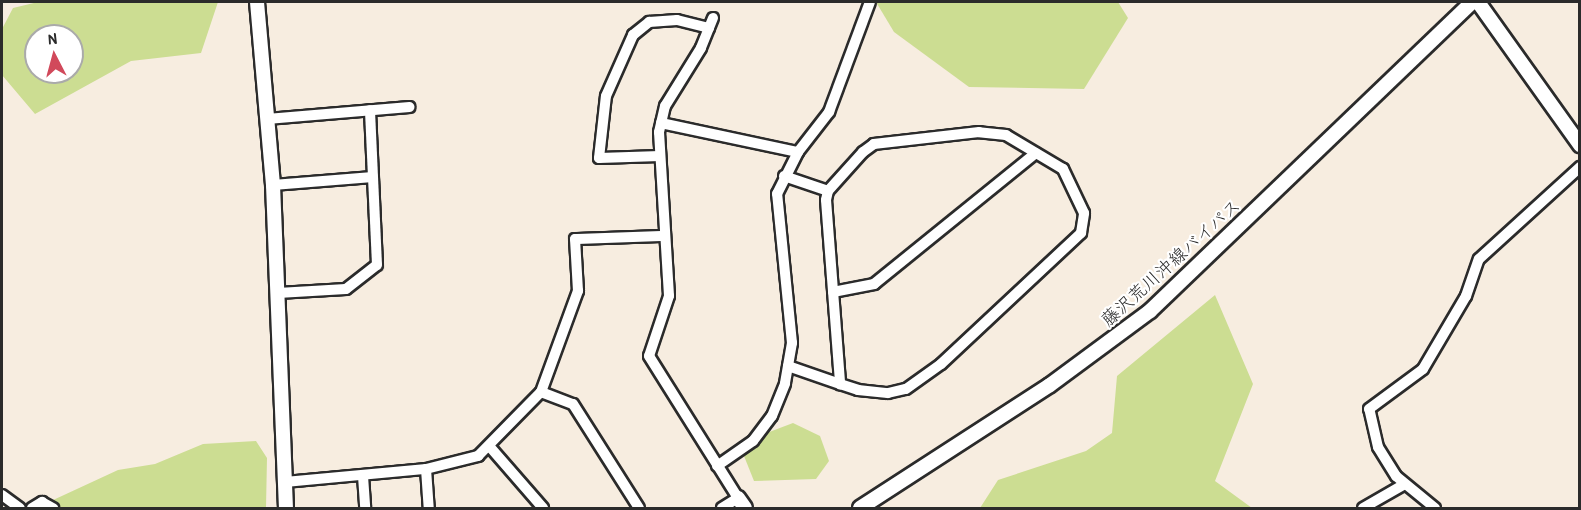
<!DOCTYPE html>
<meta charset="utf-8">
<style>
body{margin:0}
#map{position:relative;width:1581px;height:510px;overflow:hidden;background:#f7ede0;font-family:"Patrick Hand","Klee One",sans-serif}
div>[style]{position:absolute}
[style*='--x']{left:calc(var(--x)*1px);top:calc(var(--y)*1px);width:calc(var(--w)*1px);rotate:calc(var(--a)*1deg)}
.green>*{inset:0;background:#ccdd92}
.roads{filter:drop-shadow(2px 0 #2b2b2b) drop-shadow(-2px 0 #2b2b2b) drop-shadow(0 2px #2b2b2b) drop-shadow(0 -2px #2b2b2b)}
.street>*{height:10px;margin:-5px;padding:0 5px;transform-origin:5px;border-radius:5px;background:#fff}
.secondary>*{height:14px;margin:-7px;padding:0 7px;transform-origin:7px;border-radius:7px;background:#fff}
span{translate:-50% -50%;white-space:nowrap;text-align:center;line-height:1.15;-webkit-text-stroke:4.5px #fff;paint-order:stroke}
.street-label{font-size:18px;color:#2b2b2b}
.frame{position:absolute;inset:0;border:3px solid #2b2b2b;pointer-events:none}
.north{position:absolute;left:24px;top:24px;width:60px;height:60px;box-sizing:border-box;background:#fff;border:2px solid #aaa;border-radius:50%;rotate:354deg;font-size:16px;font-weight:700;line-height:24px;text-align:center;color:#2b2b2b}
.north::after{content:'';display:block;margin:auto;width:21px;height:27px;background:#d1495b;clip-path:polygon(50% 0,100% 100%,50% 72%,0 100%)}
</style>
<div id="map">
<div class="green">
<i style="clip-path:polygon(evenodd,38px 2px,218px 2px,201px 53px,131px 61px,35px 114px,2px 75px,2px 29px,13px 8px,38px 2px,36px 36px,72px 36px,72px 72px,36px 72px,36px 36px)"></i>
<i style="clip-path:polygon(876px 2px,1118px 2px,1128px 18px,1084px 89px,969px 87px,894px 32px)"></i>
<i style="clip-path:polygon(1215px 295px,1253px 384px,1215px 481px,1252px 508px,980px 508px,998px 480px,1086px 451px,1112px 433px,1117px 376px)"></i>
<i style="clip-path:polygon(793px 423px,820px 436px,829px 461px,816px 479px,754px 481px,744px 456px,764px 434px)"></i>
<i style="clip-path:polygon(256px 441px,267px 458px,266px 508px,61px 508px,51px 501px,118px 470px,155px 464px,203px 444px)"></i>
</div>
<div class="roads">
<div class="street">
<i style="--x:713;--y:18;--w:32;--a:112"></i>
<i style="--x:701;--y:48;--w:68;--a:121.8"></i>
<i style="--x:665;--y:106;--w:27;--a:103"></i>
<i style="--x:659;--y:132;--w:164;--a:86.5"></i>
<i style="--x:669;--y:296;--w:63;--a:108.4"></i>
<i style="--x:649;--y:356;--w:168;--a:57.9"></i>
<i style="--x:738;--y:498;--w:19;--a:148"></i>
<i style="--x:267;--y:119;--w:143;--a:-4.8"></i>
<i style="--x:661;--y:123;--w:140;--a:12"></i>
<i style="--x:660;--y:156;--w:61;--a:178.1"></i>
<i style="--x:599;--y:158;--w:62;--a:-83.6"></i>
<i style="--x:606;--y:96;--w:67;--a:-66.1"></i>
<i style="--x:633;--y:35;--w:21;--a:-39"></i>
<i style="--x:649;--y:22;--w:28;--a:-4"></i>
<i style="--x:677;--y:20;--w:33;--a:14"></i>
<i style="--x:784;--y:176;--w:46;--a:18.8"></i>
<i style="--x:273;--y:185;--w:100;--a:-4.6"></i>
<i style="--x:833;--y:292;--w:42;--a:-11"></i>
<i style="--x:874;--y:284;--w:208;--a:-39"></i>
<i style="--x:278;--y:293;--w:68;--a:-3.4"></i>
<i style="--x:346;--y:289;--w:39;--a:-38"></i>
<i style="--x:377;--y:265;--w:155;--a:-92.6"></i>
<i style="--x:788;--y:366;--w:55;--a:19.1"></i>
<i style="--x:840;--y:384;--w:19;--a:18"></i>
<i style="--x:858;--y:390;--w:30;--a:6"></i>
<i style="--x:888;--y:393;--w:18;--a:-13"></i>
<i style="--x:906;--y:389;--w:43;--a:-35.5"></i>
<i style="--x:941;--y:364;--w:192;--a:-43.1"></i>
<i style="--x:1081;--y:233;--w:20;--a:-81"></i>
<i style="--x:1084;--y:213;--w:49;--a:-115.5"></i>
<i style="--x:1063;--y:169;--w:66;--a:-149.2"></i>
<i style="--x:1006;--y:135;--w:27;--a:-174"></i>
<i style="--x:979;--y:132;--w:106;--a:173.5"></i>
<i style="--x:874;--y:144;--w:14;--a:144"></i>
<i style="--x:863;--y:152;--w:52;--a:131.9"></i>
<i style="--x:828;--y:191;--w:9;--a:103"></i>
<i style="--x:826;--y:200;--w:185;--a:85.6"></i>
<i style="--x:541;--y:392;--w:34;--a:21"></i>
<i style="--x:573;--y:404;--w:123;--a:57.6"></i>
<i style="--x:490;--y:447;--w:81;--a:49"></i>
<i style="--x:717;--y:466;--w:44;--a:-34.8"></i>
<i style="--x:753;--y:441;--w:31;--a:-53"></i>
<i style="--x:772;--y:416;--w:35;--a:-68"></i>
<i style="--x:785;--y:383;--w:41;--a:-80.1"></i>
<i style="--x:792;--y:343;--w:150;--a:-95.7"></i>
<i style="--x:777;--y:194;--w:47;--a:-63.4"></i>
<i style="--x:798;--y:152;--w:51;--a:-52.2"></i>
<i style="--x:829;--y:112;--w:117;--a:-69.6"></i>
<i style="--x:426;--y:469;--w:39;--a:86"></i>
<i style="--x:363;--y:476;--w:32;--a:86"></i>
<i style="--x:285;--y:482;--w:142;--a:-5.3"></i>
<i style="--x:426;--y:469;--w:54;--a:-14"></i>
<i style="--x:478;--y:456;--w:90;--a:-45.5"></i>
<i style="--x:541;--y:392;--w:108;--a:-69.9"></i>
<i style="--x:578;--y:291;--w:52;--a:-93.3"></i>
<i style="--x:575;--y:239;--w:88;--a:-2"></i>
<i style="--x:2;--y:495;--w:22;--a:36"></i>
<i style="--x:32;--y:508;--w:12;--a:-31"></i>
<i style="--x:42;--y:502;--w:13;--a:29"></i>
<i style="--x:1363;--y:508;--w:46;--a:-29.9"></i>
<i style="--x:1435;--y:508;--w:50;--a:-140.6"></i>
<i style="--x:1396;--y:476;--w:34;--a:-122"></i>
<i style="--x:1378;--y:447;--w:39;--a:-103"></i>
<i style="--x:1369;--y:409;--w:67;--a:-36.5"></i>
<i style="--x:1423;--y:369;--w:85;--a:-59.5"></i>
<i style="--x:1466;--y:296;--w:39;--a:-71"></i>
<i style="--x:1479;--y:259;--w:137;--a:-42.3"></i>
</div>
<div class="secondary">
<i style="--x:257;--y:2;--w:184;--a:85"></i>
<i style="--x:273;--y:185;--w:323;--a:87.7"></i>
<i style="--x:1478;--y:2;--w:176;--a:54.5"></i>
<i style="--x:738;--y:498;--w:12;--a:55"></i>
<i style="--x:860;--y:508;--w:226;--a:-32.9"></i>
<i style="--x:1050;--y:385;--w:124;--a:-36.5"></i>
<i style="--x:1150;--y:311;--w:446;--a:-43.8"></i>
</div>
</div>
<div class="street-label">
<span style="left:1171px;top:263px;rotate:-42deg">藤沢荒川沖線バイパス</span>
</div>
<div class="frame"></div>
<div class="north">N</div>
</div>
